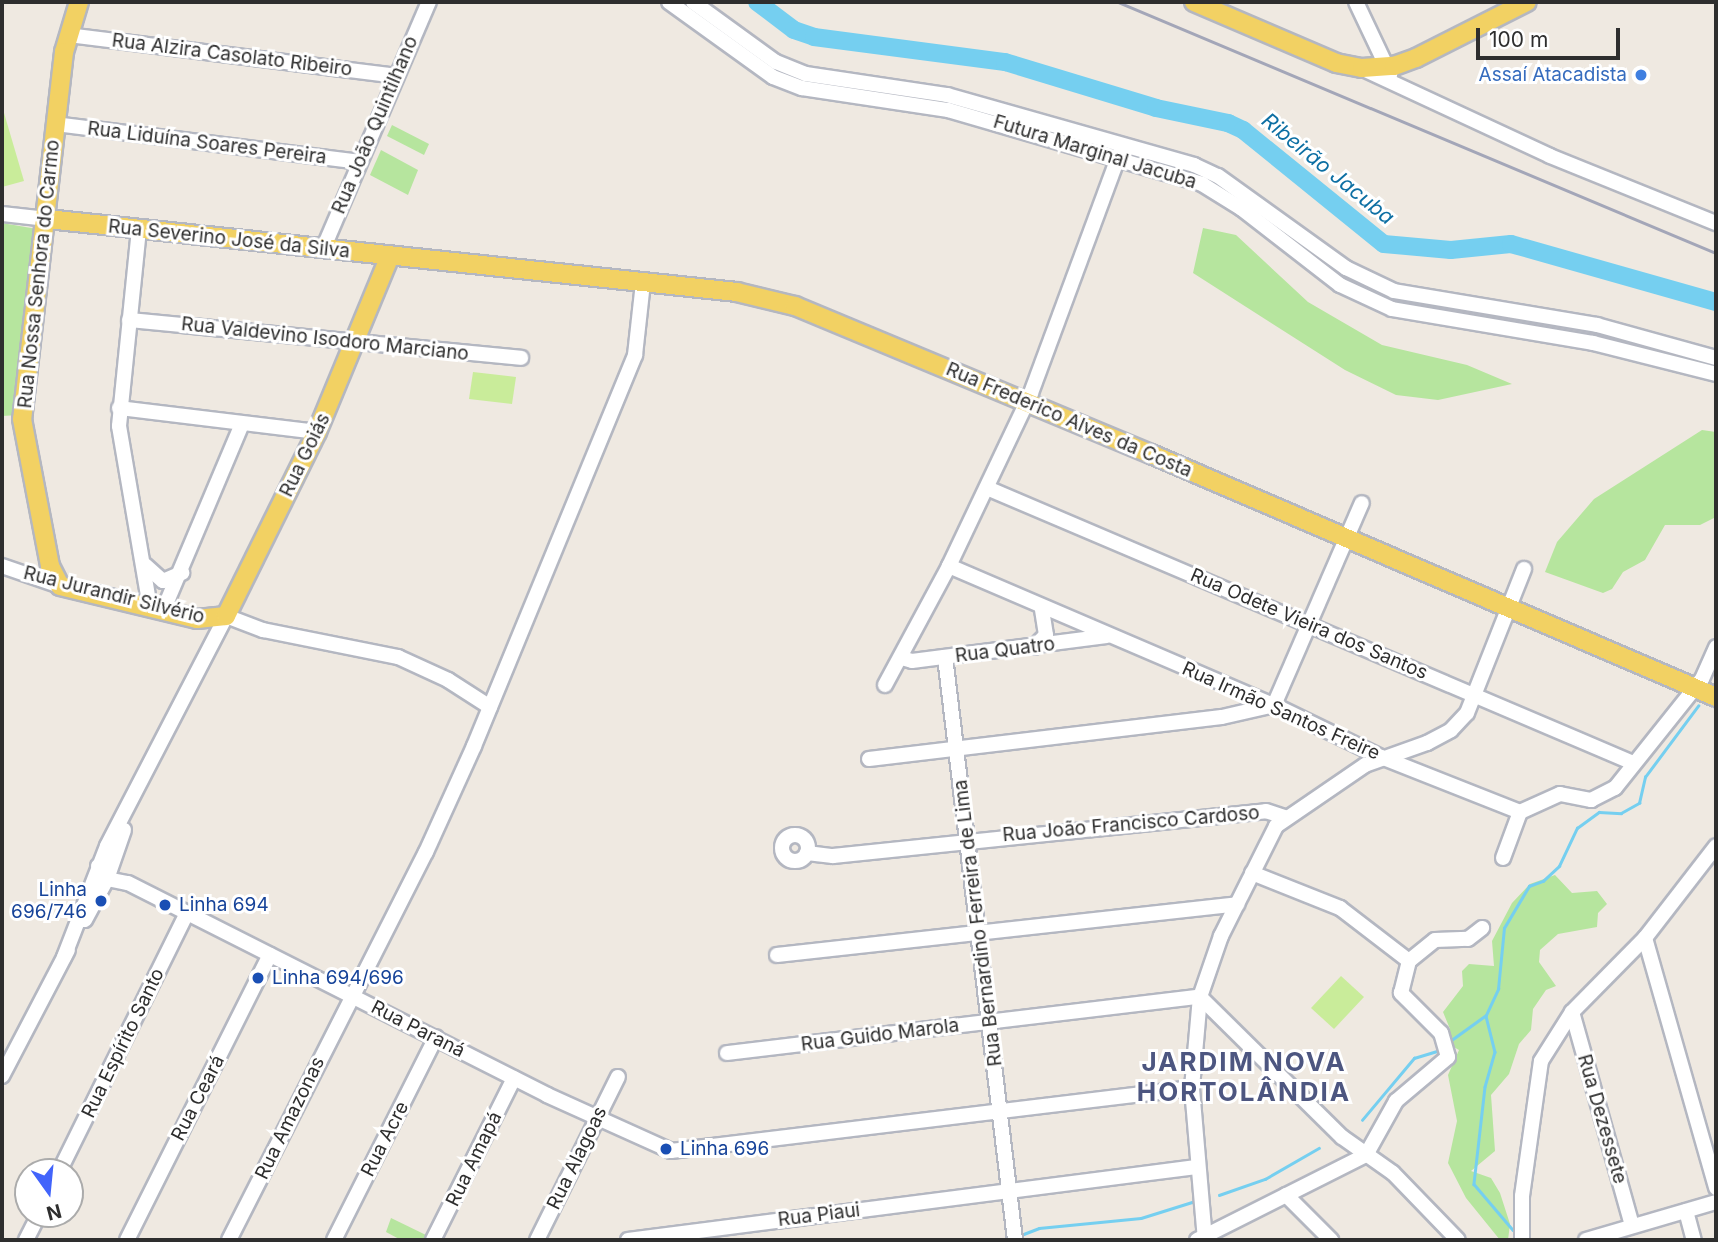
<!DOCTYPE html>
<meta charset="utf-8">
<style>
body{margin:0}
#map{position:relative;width:1718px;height:1242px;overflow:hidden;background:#efe9e1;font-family:Inter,sans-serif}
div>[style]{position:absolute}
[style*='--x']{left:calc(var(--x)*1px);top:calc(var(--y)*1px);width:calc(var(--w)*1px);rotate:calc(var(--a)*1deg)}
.green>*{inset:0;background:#b6e59e}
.pitch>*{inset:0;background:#c9ec9a}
.stream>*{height:2.5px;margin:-1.25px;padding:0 1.25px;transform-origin:1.25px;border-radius:1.25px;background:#75cff0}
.river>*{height:18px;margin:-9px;padding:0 9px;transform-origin:9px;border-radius:9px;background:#75cff0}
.roads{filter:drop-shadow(2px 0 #b4b7c1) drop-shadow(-2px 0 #b4b7c1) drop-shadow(0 2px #b4b7c1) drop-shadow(0 -2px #b4b7c1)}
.minor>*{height:14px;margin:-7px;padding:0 7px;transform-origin:7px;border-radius:7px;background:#fff}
.minor>.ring{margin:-7px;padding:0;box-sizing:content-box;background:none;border:14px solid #fff;border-radius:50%}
.major>*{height:18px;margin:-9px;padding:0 9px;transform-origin:9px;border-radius:9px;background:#f2d163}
.rail>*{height:2.5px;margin:-1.25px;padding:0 1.25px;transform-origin:1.25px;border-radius:1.25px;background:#a3a6b8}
.dots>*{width:19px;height:19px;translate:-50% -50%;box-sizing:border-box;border:4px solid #fff;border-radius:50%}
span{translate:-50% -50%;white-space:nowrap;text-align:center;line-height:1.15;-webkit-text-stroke:6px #fff;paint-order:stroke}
.street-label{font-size:19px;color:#2e2e2e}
.shop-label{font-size:19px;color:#366cbe}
.right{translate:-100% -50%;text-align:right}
.transit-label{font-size:19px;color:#164399}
.left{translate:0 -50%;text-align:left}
.water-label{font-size:21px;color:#0d6fa3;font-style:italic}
.district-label{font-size:26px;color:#4d5680;font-weight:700;letter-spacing:2px}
.frame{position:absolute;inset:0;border:4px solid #2e2e2e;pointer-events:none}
.north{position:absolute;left:14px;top:1158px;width:70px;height:70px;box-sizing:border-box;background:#fff;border:2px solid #ababab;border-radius:50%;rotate:165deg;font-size:19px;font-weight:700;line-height:28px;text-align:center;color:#2e2e2e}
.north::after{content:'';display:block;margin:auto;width:24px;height:32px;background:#4264fb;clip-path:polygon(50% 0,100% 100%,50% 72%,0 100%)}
.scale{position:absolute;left:1476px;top:28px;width:144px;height:32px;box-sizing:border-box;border:4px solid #2e2e2e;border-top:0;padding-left:9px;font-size:21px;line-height:24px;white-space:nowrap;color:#2e2e2e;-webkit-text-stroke:5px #fff;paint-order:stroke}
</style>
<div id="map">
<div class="green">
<i style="clip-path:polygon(392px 125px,429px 144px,424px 155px,387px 136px)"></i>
<i style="clip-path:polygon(381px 150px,418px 170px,408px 195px,370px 175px)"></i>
<i style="clip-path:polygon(2px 223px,37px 229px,19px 415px,2px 416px)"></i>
<i style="clip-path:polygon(1203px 228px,1236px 235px,1308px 302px,1382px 345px,1467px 365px,1512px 384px,1438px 400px,1396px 395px,1345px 370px,1193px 273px)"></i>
<i style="clip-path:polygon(1702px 430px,1716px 432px,1716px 517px,1700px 525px,1665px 525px,1645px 560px,1623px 572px,1612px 589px,1603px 593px,1545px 572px,1557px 542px,1594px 499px)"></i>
<i style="clip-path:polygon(1555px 875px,1572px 893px,1597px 891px,1607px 904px,1598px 913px,1597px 927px,1558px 934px,1540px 950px,1539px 962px,1556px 986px,1546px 990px,1533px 1009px,1531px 1030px,1519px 1044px,1509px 1074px,1491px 1095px,1495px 1151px,1471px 1171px,1491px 1178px,1500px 1193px,1510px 1224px,1508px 1240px,1500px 1240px,1466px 1198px,1448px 1163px,1457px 1121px,1448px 1075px,1459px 1050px,1452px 1046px,1446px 1051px,1437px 1027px,1450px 1029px,1443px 1012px,1463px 986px,1462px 971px,1469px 964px,1494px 966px,1492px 941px,1512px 903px,1530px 884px)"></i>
<i style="clip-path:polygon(391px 1218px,426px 1235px,424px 1240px,401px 1240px,386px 1232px)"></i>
</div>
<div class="pitch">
<i style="clip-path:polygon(2px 106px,24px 181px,2px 187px)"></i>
<i style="clip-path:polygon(473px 372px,516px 377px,512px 404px,469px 399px)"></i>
<i style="clip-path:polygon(1341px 976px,1364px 997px,1334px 1029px,1311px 1008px)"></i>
</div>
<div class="stream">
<i style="--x:1486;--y:1016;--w:37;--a:76"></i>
<i style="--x:1495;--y:1052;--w:36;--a:106"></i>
<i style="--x:1485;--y:1087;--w:98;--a:96.5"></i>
<i style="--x:1474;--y:1184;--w:60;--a:49.7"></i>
<i style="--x:1450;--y:1041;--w:44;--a:-35.8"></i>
<i style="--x:1486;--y:1015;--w:29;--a:-65"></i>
<i style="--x:1498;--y:989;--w:61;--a:-84.4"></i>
<i style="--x:1504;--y:928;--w:49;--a:-59.2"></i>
<i style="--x:1529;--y:886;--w:15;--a:-20"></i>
<i style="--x:1543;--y:881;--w:22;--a:-43"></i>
<i style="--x:1559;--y:866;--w:42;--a:-64.7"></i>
<i style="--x:1577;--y:828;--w:27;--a:-36"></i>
<i style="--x:1599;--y:812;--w:22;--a:3"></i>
<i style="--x:1621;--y:813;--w:21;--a:-29"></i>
<i style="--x:1639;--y:803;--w:27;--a:-77"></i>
<i style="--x:1645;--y:777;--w:89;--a:-53.3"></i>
<i style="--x:1362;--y:1120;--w:81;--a:-50"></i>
<i style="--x:1414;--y:1058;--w:27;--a:-17"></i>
<i style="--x:1219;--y:1195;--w:49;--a:-19.2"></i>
<i style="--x:1265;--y:1179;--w:62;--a:-29.9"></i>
<i style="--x:1021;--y:1235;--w:19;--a:-21"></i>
<i style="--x:1039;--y:1228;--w:102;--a:-5.6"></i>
<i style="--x:1141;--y:1218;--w:53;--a:-17.4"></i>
</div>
<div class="river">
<i style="--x:757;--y:2;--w:46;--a:37.1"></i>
<i style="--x:794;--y:30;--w:21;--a:19"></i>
<i style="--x:814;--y:37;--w:193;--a:7.5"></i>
<i style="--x:1005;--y:62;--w:158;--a:16.9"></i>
<i style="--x:1156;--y:108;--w:74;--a:11.8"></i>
<i style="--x:1228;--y:123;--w:17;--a:25"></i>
<i style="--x:1243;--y:130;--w:181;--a:39"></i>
<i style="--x:1384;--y:244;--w:67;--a:5.1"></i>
<i style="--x:1451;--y:250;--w:60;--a:-5.7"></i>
<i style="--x:1511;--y:244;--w:213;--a:15.8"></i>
</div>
<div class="roads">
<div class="minor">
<i style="--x:669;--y:2;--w:128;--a:35.8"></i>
<i style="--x:773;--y:77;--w:31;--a:21"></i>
<i style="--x:802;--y:88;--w:148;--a:8.6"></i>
<i style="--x:948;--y:110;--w:265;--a:16.2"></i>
<i style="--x:1202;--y:184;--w:47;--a:32"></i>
<i style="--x:1242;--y:209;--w:124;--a:37.8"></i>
<i style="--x:1340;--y:285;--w:57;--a:24.8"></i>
<i style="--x:1392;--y:309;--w:204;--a:9.6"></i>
<i style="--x:1593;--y:343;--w:127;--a:14.1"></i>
<i style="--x:693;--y:2;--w:102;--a:35.9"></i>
<i style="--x:776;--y:62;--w:32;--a:22"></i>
<i style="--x:806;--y:74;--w:143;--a:8.5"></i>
<i style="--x:947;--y:95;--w:257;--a:15.8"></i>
<i style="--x:1194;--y:165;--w:26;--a:25"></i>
<i style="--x:1218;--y:176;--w:158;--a:35.7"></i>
<i style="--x:1346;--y:268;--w:53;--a:25.6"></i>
<i style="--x:1394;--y:291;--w:206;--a:9.5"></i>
<i style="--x:1597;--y:325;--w:123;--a:15.5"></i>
<i style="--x:1356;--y:2;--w:80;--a:64.7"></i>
<i style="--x:68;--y:35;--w:331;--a:7.1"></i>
<i style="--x:1363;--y:69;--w:206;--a:24.9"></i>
<i style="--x:1550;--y:156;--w:179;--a:22"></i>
<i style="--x:55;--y:124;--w:305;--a:7.1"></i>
<i style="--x:2;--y:214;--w:45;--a:6.3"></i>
<i style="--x:139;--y:229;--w:198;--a:95.8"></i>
<i style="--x:119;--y:426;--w:184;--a:80.3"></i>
<i style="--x:323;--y:249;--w:269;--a:-66.8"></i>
<i style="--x:129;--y:320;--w:394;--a:5.5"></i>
<i style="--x:119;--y:408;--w:199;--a:6.9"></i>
<i style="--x:987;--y:488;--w:700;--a:23.05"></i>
<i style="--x:145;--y:565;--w:24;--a:42"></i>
<i style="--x:163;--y:581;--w:21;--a:-23"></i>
<i style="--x:2;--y:566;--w:61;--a:19"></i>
<i style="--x:949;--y:566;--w:353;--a:23.2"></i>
<i style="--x:1274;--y:705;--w:119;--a:25.9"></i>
<i style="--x:1381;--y:757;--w:149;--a:21.6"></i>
<i style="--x:163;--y:611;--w:203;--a:-67.1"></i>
<i style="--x:1034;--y:647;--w:17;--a:-45"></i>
<i style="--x:1046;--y:635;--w:26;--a:-99"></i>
<i style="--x:945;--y:657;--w:587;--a:83.15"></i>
<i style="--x:902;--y:658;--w:10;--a:17"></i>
<i style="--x:912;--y:661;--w:196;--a:-7.3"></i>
<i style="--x:885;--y:685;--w:135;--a:-61.7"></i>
<i style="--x:949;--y:566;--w:191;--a:-64.6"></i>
<i style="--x:1031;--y:393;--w:257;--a:-69.7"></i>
<i style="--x:869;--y:759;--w:355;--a:-6.8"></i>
<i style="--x:1222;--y:717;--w:53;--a:-13"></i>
<i style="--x:1274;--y:705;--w:220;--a:-66.5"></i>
<i class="ring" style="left:782px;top:835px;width:12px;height:12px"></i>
<i style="--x:807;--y:853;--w:26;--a:7"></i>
<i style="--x:833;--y:856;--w:435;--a:-5.9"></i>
<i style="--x:1266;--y:811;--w:22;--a:18"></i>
<i style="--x:1503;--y:858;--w:49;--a:-69.7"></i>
<i style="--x:1520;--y:812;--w:44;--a:-24.2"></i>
<i style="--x:1560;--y:794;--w:32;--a:11"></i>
<i style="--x:1591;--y:800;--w:27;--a:-27"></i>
<i style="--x:1615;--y:788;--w:139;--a:-51.4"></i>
<i style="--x:1702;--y:679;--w:35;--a:-66"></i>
<i style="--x:98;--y:866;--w:16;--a:55"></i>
<i style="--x:107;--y:879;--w:21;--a:11"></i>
<i style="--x:128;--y:883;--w:470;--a:26.8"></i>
<i style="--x:547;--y:1095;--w:136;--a:24.3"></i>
<i style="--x:671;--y:1151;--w:525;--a:-6.89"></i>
<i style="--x:1252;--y:873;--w:95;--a:21.7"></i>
<i style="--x:1340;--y:908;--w:87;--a:37.5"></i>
<i style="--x:85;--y:920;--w:47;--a:-61.8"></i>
<i style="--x:107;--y:879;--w:52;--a:-70.9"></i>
<i style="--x:1645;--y:938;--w:260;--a:74.1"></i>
<i style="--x:777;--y:955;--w:463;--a:-6.3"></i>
<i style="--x:64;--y:957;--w:119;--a:-68.8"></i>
<i style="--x:107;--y:846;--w:259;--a:-62.6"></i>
<i style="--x:226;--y:616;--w:40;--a:21"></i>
<i style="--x:263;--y:630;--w:138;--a:11.3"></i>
<i style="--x:398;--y:657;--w:55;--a:24.7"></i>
<i style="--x:448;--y:680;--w:50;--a:32.7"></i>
<i style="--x:1409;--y:961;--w:33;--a:-39"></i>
<i style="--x:1435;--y:940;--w:33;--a:-2"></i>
<i style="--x:1468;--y:939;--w:18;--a:-38"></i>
<i style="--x:1572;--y:1012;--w:222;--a:74.3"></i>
<i style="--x:727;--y:1053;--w:476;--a:-6.8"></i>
<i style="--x:1200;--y:997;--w:199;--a:44.6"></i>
<i style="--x:1342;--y:1137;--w:62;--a:35.2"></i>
<i style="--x:1393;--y:1173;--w:93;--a:45.9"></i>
<i style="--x:2;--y:1076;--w:142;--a:-62.4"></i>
<i style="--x:59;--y:1172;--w:289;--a:-63.7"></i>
<i style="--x:1286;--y:1195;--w:64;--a:45"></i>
<i style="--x:1686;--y:1211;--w:30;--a:75"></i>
<i style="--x:26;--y:1240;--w:29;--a:-63"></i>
<i style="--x:127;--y:1240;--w:319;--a:-63.4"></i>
<i style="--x:229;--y:1240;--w:435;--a:-63.1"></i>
<i style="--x:426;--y:852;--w:116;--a:-65.6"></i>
<i style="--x:474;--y:746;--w:423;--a:-67.6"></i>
<i style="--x:635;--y:355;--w:73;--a:-83.7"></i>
<i style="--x:334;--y:1240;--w:227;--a:-63.3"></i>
<i style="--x:433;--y:1240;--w:181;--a:-63.4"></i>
<i style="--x:537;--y:1240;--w:182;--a:-63.6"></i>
<i style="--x:628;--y:1240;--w:573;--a:-7.32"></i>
<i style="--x:1197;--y:1240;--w:189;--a:-26.7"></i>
<i style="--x:1366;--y:1155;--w:62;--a:-60.9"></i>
<i style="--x:1396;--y:1101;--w:68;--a:-40.2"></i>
<i style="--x:1448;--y:1057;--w:25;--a:-106"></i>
<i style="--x:1441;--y:1033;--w:57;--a:-135"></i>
<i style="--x:1401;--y:993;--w:33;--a:-76"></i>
<i style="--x:1205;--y:1240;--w:153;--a:-94.9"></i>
<i style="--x:1192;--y:1088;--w:91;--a:-85"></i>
<i style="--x:1200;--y:997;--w:65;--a:-71"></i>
<i style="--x:1221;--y:936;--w:123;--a:-63.4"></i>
<i style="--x:1276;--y:826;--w:108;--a:-34.4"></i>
<i style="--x:1365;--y:765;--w:66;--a:-19.5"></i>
<i style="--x:1427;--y:743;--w:27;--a:-28"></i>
<i style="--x:1451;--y:730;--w:23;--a:-47"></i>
<i style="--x:1467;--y:713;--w:155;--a:-68.4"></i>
<i style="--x:1522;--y:1240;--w:44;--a:-90"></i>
<i style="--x:1522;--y:1196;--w:136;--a:-82"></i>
<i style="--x:1541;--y:1061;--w:58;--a:-57.7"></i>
<i style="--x:1572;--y:1012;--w:104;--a:-45.4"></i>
<i style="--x:1645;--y:938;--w:116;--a:-52.3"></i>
<i style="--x:1586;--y:1240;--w:135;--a:-16.3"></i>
</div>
<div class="major">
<i style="--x:79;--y:2;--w:52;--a:106.7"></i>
<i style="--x:64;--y:52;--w:369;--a:96.5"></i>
<i style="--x:22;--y:419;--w:150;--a:79.2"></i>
<i style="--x:50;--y:566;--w:22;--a:63"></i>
<i style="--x:60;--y:586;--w:141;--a:13.5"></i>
<i style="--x:197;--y:619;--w:29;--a:-6"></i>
<i style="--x:226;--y:616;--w:205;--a:-63.7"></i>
<i style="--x:317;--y:432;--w:191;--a:-67.5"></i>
<i style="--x:1194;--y:2;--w:155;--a:23.2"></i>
<i style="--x:1336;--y:63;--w:26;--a:11"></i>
<i style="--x:1362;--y:68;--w:32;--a:-4"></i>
<i style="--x:1394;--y:66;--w:23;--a:-20"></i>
<i style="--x:1416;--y:58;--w:124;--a:-26.8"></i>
<i style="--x:47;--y:219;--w:694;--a:6.04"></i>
<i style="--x:737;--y:292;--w:60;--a:13.6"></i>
<i style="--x:795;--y:306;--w:386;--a:22.6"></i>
<i style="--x:1151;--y:454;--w:615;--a:23.27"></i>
</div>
</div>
<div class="rail">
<i style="--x:1118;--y:2;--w:649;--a:22.77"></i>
</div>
<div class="dots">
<i style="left:1641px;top:75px;background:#3f7fe0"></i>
<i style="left:101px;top:901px;background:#1a4fb4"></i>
<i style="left:165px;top:905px;background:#1a4fb4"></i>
<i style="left:258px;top:978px;background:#1a4fb4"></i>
<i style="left:666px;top:1149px;background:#1a4fb4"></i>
</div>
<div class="street-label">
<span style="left:232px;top:55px;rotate:7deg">Rua Alzira Casolato Ribeiro</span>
<span style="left:375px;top:125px;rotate:-67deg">Rua João Quintilhano</span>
<span style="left:207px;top:143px;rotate:7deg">Rua Liduína Soares Pereira</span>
<span style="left:1095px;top:152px;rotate:17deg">Futura Marginal Jacuba</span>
<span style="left:229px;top:239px;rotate:6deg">Rua Severino José da Silva</span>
<span style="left:39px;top:274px;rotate:-84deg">Rua Nossa Senhora do Carmo</span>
<span style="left:325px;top:339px;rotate:6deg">Rua Valdevino Isodoro Marciano</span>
<span style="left:1069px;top:420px;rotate:23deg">Rua Frederico Alves da Costa</span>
<span style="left:305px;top:455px;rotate:-64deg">Rua Goiás</span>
<span style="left:114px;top:595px;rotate:14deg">Rua Jurandir Silvério</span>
<span style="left:1309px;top:624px;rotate:23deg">Rua Odete Vieira dos Santos</span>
<span style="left:1005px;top:650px;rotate:-7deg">Rua Quatro</span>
<span style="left:1281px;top:711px;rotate:24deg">Rua Irmão Santos Freire</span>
<span style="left:1131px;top:824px;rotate:-5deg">Rua João Francisco Cardoso</span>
<span style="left:978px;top:923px;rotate:-97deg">Rua Bernardino Ferreira de Lima</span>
<span style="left:418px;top:1029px;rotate:27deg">Rua Paraná</span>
<span style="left:880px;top:1035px;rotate:-7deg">Rua Guido Marola</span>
<span style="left:123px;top:1043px;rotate:-64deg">Rua Espírito Santo</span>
<span style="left:198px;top:1098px;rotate:-63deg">Rua Ceará</span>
<span style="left:290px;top:1118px;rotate:-64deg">Rua Amazonas</span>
<span style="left:1602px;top:1119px;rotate:74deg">Rua Dezessete</span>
<span style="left:385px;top:1139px;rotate:-63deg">Rua Acre</span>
<span style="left:577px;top:1158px;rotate:-64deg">Rua Alagoas</span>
<span style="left:474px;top:1159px;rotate:-64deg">Rua Amapá</span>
<span style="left:819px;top:1215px;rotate:-7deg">Rua Piaui</span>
</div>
<div class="shop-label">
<span class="right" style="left:1627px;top:75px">Assaí Atacadista</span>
</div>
<div class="transit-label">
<span class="right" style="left:87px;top:901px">Linha<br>696/746</span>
<span class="left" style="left:179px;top:905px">Linha 694</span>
<span class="left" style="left:272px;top:978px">Linha 694/696</span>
<span class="left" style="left:680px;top:1149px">Linha 696</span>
</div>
<div class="water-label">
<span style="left:1328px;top:169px;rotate:39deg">Ribeirão Jacuba</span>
</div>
<div class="district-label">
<span style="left:1244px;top:1077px">JARDIM NOVA<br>HORTOLÂNDIA</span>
</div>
<div class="frame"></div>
<div class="north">N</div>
<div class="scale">100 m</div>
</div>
